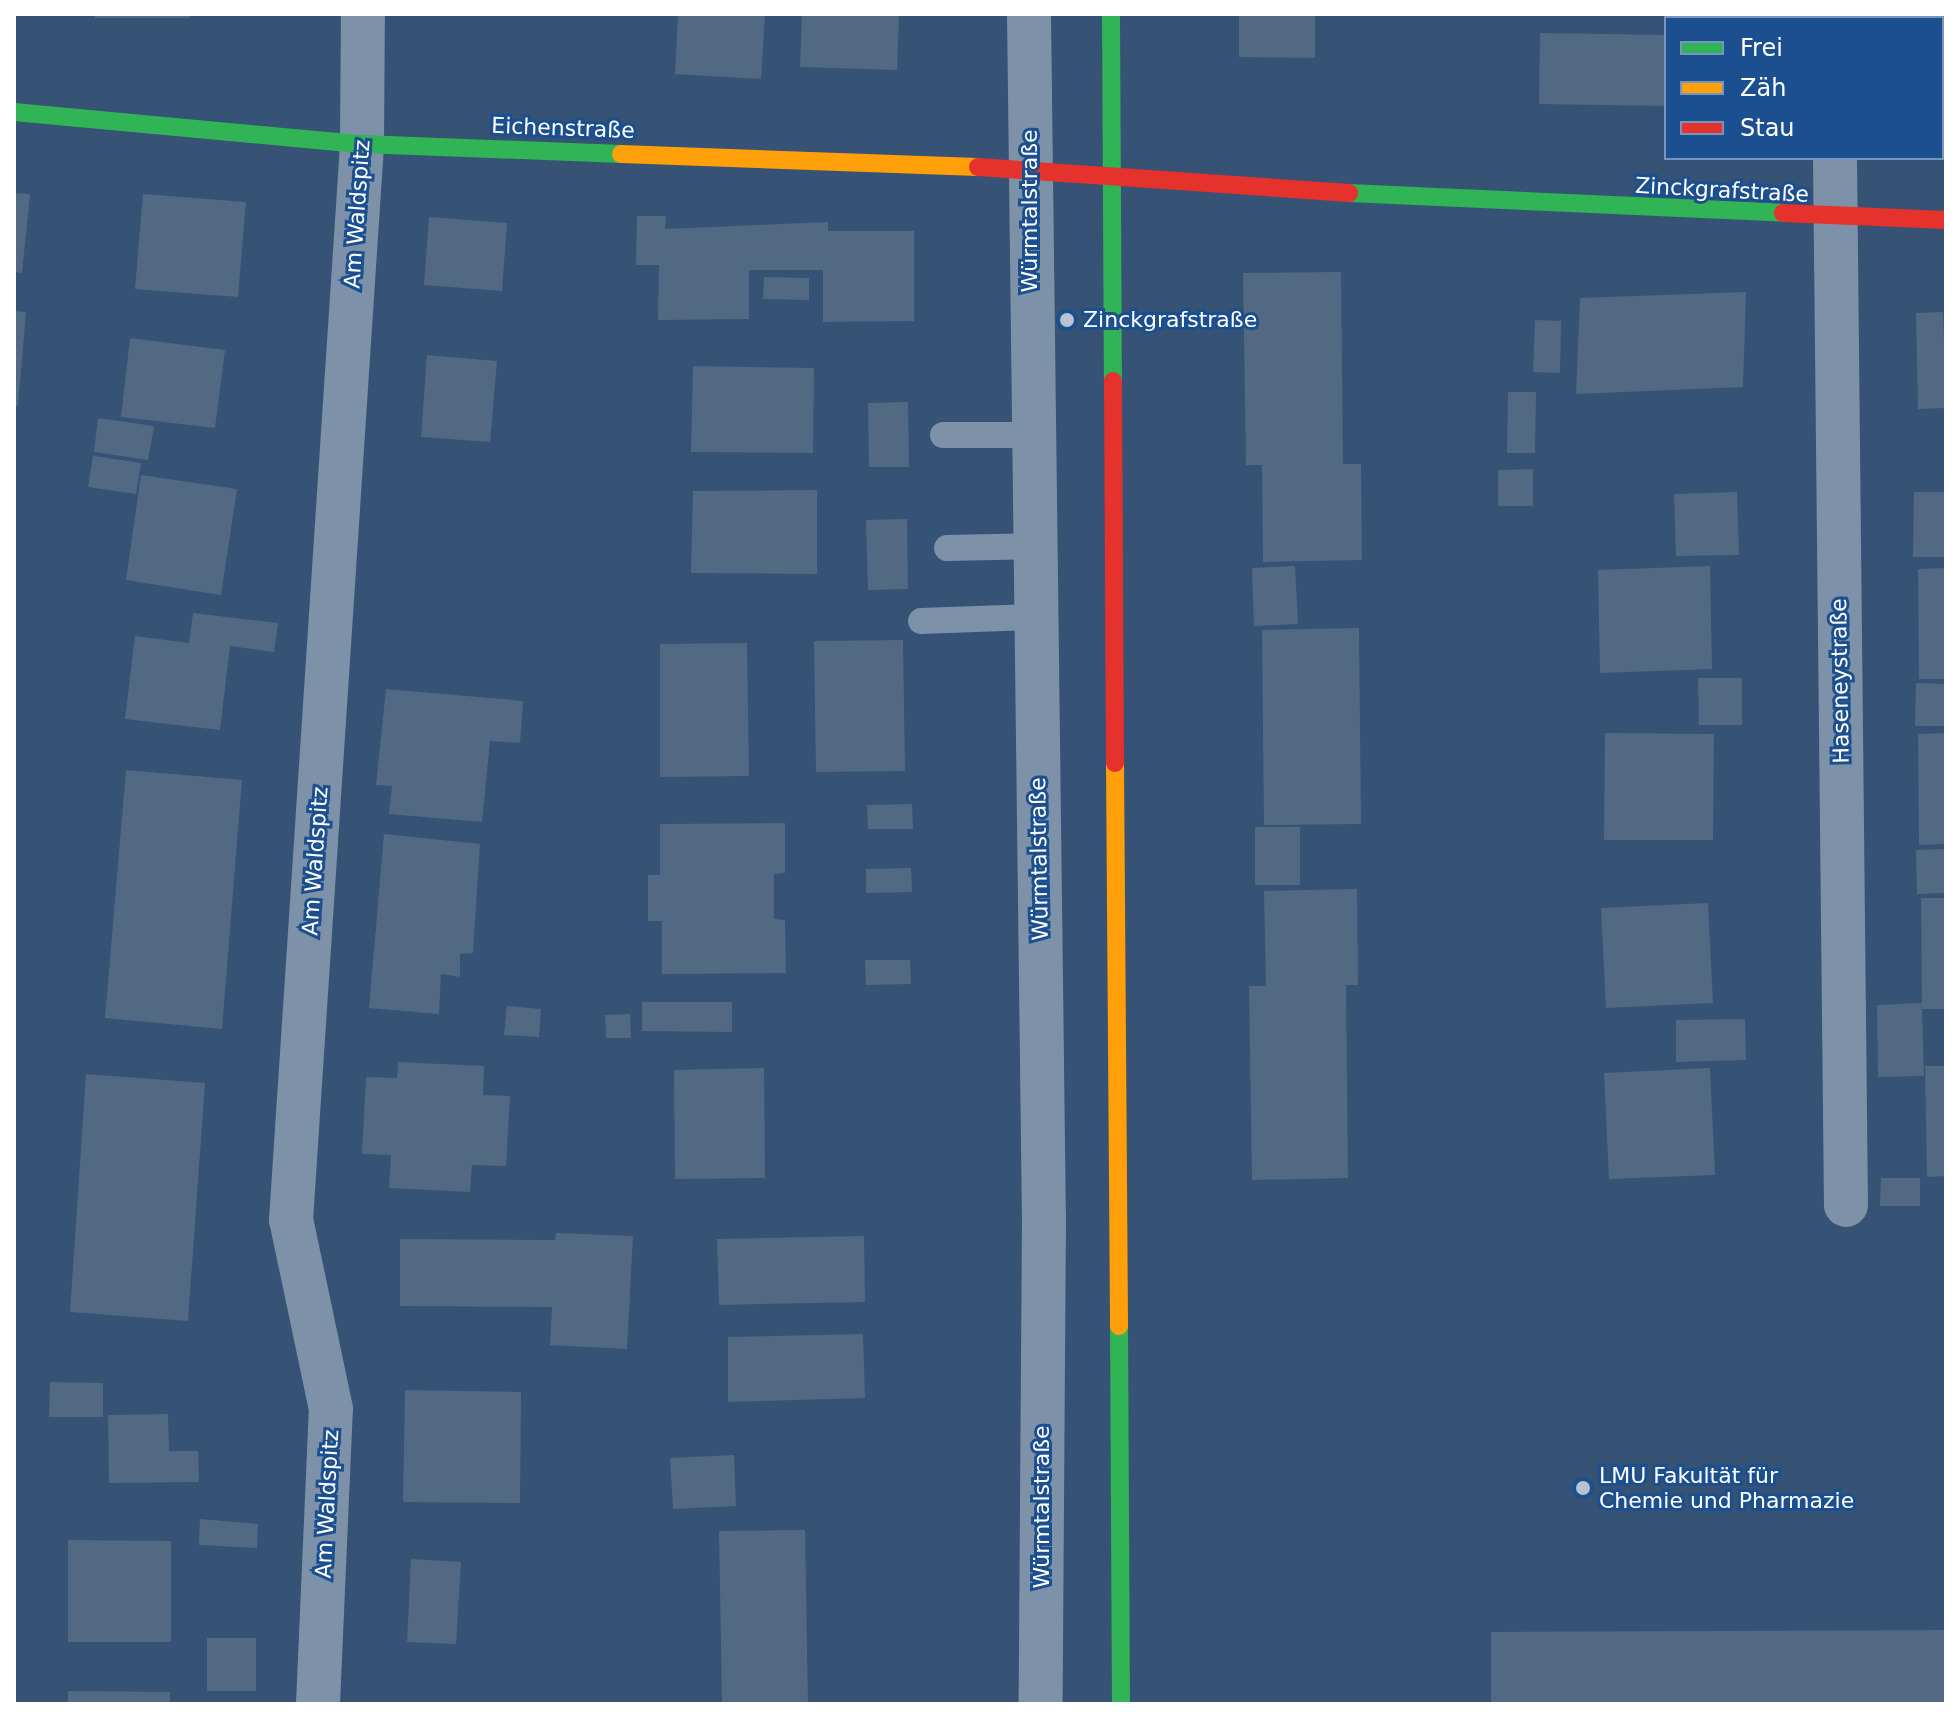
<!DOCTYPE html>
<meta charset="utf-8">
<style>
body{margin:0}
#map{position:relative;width:1960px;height:1718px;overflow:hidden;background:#365274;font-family:"DejaVu Sans",sans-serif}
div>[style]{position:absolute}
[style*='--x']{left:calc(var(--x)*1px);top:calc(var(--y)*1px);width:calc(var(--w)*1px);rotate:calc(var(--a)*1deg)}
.building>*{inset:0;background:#526984}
.lane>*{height:26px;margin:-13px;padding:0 13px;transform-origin:13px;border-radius:13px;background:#7d92a8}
.street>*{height:44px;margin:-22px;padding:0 22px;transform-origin:22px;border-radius:22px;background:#7d92a8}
.fast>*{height:18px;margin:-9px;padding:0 9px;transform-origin:9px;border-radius:9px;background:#30b455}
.slow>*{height:18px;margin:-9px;padding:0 9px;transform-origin:9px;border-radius:9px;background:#ff9f0a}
.jam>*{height:18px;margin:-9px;padding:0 9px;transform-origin:9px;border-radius:9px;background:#e5322d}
.dots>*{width:22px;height:22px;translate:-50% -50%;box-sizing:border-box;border:4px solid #1b4f8f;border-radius:50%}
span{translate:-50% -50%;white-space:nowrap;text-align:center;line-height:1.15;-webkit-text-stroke:6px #1b4f8f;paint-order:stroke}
.street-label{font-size:22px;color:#fff}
.poi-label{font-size:22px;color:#fff}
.left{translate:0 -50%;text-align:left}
.frame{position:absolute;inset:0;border:16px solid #fff;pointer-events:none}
.legend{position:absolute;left:1664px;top:16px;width:280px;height:144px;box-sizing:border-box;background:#1b4f8f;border:2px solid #7695bc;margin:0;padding:10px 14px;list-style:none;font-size:24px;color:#fff}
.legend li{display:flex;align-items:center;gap:16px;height:40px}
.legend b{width:40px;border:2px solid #7695bc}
</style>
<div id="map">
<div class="building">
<i style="clip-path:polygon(95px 14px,190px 14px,190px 18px,95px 18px)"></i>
<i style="clip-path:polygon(678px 14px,765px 14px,761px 79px,675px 74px)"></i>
<i style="clip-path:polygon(802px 14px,899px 14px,897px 70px,800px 67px)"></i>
<i style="clip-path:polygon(1239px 14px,1315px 14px,1315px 58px,1239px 57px)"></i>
<i style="clip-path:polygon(1942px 16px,1946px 16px,1946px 121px,1942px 121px)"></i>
<i style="clip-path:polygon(1540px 33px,1666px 35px,1666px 106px,1539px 104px)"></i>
<i style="clip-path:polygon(14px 193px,30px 194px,22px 273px,14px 272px)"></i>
<i style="clip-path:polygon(143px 194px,246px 202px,238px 297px,135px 289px)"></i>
<i style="clip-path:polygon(637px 216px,666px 216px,665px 229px,828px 222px,828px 231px,914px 231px,914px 321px,823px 322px,823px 270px,749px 270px,749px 319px,658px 320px,659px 265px,636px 265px)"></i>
<i style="clip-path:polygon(429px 217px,507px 223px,502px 291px,424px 285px)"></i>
<i style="clip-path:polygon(1341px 272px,1343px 464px,1361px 464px,1362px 560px,1263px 562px,1262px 465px,1246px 465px,1243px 273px)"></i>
<i style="clip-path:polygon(764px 277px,809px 278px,809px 300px,763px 299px)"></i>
<i style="clip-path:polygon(1746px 292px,1743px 387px,1576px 394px,1580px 298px)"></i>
<i style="clip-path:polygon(14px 311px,26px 312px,18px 406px,14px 406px)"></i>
<i style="clip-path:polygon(1943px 312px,1946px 408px,1918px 409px,1916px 313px)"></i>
<i style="clip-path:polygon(1535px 320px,1561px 321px,1560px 373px,1533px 372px)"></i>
<i style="clip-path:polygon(130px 338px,225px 350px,215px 428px,121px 417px)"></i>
<i style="clip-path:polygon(427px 355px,497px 361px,490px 442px,421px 437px)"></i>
<i style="clip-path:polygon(693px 366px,814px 368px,813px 453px,691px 452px)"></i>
<i style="clip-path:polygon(1508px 392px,1536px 392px,1535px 453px,1507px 453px)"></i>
<i style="clip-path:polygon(908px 402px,909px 467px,869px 467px,868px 403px)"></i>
<i style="clip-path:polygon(98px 418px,154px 426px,148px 460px,94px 452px)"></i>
<i style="clip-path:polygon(93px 456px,141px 463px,136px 494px,88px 487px)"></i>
<i style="clip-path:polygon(1533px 469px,1533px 506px,1498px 506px,1498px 470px)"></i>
<i style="clip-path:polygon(141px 475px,237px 489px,221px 595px,126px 580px)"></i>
<i style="clip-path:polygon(817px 490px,817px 574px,691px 573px,693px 491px)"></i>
<i style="clip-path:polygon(1737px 492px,1739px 555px,1676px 556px,1674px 494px)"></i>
<i style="clip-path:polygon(1914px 492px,1946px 492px,1946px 557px,1913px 557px)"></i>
<i style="clip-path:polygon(907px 519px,908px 589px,868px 590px,866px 520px)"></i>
<i style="clip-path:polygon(1295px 566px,1298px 624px,1254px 626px,1252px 568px)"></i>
<i style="clip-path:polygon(1710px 566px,1712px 669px,1600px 673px,1598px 570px)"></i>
<i style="clip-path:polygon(1946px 568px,1946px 679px,1919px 679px,1918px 569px)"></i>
<i style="clip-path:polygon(193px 613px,278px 623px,274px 652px,230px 646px,220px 730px,125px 719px,135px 636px,189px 643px)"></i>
<i style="clip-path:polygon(1359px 628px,1361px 824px,1264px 825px,1262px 630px)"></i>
<i style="clip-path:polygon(903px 640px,905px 771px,816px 772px,814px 641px)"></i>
<i style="clip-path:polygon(747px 643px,749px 776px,660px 777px,660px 644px)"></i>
<i style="clip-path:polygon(1698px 678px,1742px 678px,1742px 725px,1699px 725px)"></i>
<i style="clip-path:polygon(1916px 683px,1946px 684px,1946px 726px,1915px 726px)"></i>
<i style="clip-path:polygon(386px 689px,523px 701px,520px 743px,490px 741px,482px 822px,389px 814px,392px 786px,376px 785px)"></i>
<i style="clip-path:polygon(1605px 733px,1714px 734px,1713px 840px,1604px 840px)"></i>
<i style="clip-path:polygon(1946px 733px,1946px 844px,1919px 845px,1918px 734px)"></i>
<i style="clip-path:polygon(126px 770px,242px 780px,222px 1029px,105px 1018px)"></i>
<i style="clip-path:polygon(912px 804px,913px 829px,868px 829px,867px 805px)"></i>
<i style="clip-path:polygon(785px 823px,785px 873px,774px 874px,774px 919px,785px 920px,786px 973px,662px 974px,662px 921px,648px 921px,648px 875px,660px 875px,660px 824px)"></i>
<i style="clip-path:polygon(1255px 827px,1300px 827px,1300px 885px,1255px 885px)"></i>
<i style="clip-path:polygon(384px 834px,480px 844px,473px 953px,460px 954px,460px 977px,441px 974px,439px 1014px,369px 1008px)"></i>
<i style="clip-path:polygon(1946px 849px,1946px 893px,1917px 894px,1916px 850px)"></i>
<i style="clip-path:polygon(911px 868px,912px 892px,866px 893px,866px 869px)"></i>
<i style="clip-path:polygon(1357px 889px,1358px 985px,1346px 985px,1348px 1178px,1252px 1180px,1249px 986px,1266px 986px,1264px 891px)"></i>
<i style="clip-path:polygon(1921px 898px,1946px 898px,1946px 1009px,1922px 1009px,1924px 1076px,1878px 1077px,1877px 1005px,1922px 1003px)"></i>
<i style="clip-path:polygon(1708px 903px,1713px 1003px,1606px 1008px,1601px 908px)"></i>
<i style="clip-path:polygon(865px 960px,910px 960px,911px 984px,866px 985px)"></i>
<i style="clip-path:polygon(642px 1002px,732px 1002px,732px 1032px,642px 1031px)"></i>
<i style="clip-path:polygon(507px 1006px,541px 1009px,539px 1037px,504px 1035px)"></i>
<i style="clip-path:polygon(630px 1014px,631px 1038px,606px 1038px,605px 1015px)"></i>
<i style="clip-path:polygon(1745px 1019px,1746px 1060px,1676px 1062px,1676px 1020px)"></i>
<i style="clip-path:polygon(398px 1062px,484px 1066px,483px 1095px,510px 1096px,506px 1166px,472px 1165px,470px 1192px,389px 1188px,391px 1155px,362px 1154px,366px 1077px,397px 1078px)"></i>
<i style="clip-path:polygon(1925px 1066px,1946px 1066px,1946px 1176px,1927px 1177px)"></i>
<i style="clip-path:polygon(764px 1068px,765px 1178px,675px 1179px,674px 1070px)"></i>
<i style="clip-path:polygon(1710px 1068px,1715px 1175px,1609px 1179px,1604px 1073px)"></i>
<i style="clip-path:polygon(86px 1074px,205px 1083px,188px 1321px,70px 1312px)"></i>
<i style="clip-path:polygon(1881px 1178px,1920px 1178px,1920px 1206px,1880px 1206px)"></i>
<i style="clip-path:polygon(556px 1233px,633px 1236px,627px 1349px,550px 1345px,552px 1307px,400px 1306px,400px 1239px,555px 1240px)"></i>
<i style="clip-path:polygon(864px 1236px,865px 1302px,719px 1305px,717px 1239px)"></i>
<i style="clip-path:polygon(863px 1334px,865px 1398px,728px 1402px,728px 1337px)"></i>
<i style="clip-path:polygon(50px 1382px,103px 1383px,103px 1417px,49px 1417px)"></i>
<i style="clip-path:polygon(405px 1390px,521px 1392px,520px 1503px,403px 1502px)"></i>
<i style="clip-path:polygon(168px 1414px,169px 1451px,198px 1451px,199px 1482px,109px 1483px,108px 1415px)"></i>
<i style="clip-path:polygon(734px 1455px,736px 1506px,673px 1509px,670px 1458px)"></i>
<i style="clip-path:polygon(200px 1519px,258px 1524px,257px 1548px,199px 1545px)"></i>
<i style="clip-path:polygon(805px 1530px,808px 1704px,722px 1704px,719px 1531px)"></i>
<i style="clip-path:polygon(68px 1540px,171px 1541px,171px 1642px,68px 1642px)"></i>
<i style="clip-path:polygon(411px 1559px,461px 1562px,456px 1644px,407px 1642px)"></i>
<i style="clip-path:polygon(1946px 1630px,1946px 1704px,1491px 1704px,1491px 1632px)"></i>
<i style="clip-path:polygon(207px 1638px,256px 1638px,256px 1691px,207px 1691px)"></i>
<i style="clip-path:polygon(68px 1691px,170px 1692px,170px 1704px,68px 1704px)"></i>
</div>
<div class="lane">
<i style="--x:943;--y:435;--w:89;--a:0"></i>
<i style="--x:947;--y:548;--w:85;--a:-1.3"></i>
<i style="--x:921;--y:621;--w:114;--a:-2"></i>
</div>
<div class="street">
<i style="--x:1029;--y:14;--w:1203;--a:89.29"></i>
<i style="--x:1044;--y:1217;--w:487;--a:90.4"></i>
<i style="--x:1833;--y:14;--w:4;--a:90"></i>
<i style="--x:1835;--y:158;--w:1047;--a:89.4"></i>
<i style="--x:318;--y:1704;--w:295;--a:-87.5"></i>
<i style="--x:331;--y:1409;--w:193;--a:-101.9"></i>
<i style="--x:291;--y:1220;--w:1078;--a:-86.22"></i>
<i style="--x:362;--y:144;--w:130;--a:-89.6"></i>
</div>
<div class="fast">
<i style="--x:1111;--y:14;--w:367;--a:89.7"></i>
<i style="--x:14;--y:112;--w:349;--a:5.3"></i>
<i style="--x:362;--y:144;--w:259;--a:2.2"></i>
<i style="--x:1349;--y:193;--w:434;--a:2.6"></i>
<i style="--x:1119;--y:1326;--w:378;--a:89.7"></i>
</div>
<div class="slow">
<i style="--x:621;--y:154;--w:357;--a:2.1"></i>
<i style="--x:1115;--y:763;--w:563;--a:89.59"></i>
</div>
<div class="jam">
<i style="--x:978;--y:167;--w:372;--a:4"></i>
<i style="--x:1783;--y:213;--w:163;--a:2.5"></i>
<i style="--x:1113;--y:381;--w:382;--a:89.7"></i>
</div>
<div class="dots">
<i style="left:1067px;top:320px;background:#b9c2ce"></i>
<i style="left:1583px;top:1488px;background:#b9c2ce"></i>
</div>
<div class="street-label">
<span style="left:563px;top:128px;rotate:2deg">Eichenstraße</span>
<span style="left:1722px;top:190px;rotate:3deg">Zinckgrafstraße</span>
<span style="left:1030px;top:211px;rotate:-90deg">Würmtalstraße</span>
<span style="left:357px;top:214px;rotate:-86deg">Am Waldspitz</span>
<span style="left:1840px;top:681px;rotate:-91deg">Haseneystraße</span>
<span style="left:1039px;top:859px;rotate:-91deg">Würmtalstraße</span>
<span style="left:315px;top:861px;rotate:-86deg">Am Waldspitz</span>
<span style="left:327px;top:1504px;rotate:-87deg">Am Waldspitz</span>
<span style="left:1042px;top:1507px;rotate:-90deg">Würmtalstraße</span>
</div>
<div class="poi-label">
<span class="left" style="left:1083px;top:320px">Zinckgrafstraße</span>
<span class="left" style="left:1599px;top:1488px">LMU Fakultät für<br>Chemie und Pharmazie</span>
</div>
<div class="frame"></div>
<ul class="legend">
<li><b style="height:10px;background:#30b455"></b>Frei</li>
<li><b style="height:10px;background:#ff9f0a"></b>Zäh</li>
<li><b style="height:10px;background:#e5322d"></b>Stau</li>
</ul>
</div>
